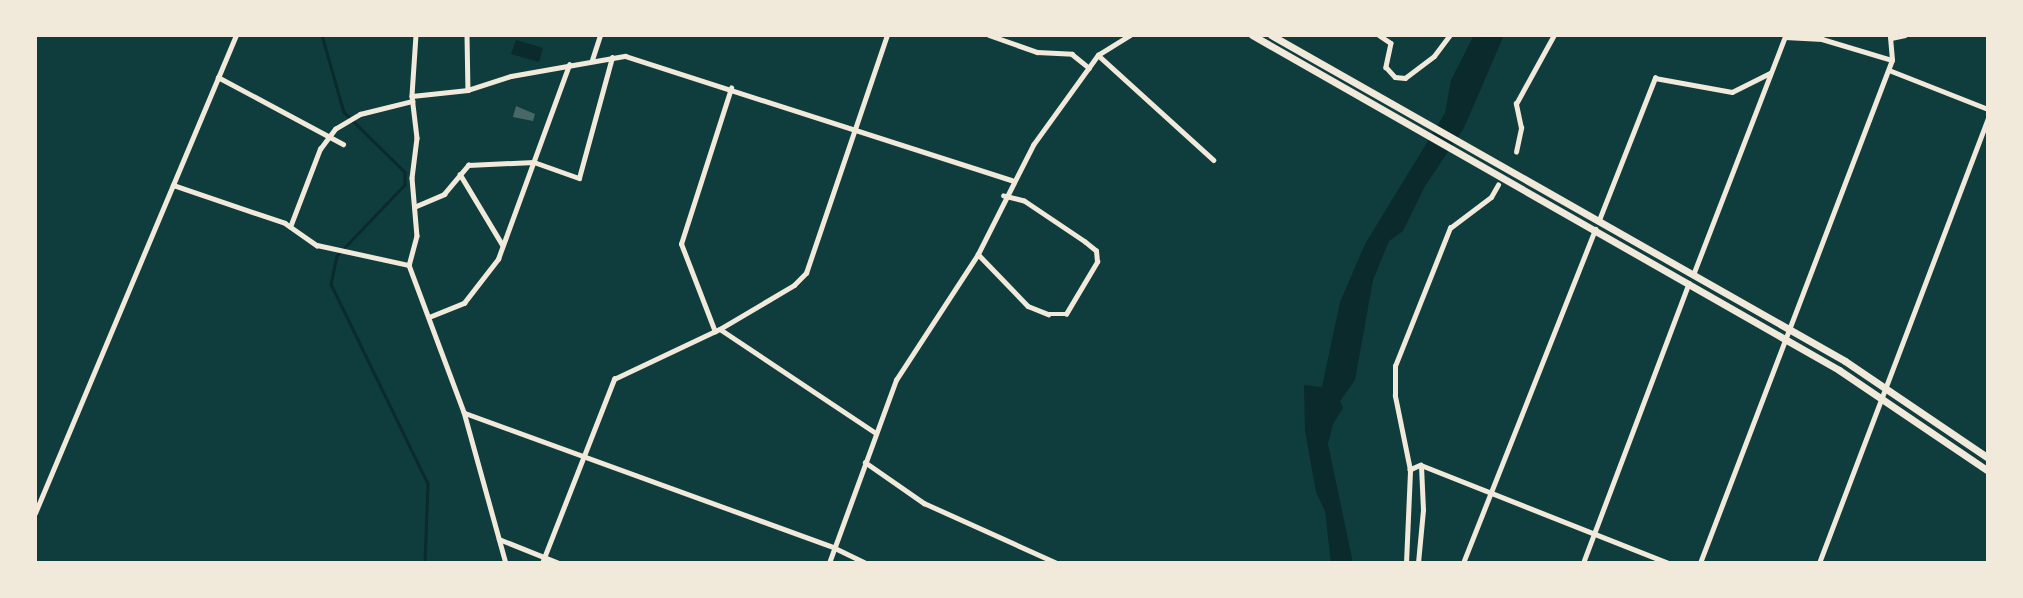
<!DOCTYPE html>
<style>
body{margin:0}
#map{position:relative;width:2023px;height:598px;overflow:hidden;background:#0f3d3e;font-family:"Sofia Sans Condensed",sans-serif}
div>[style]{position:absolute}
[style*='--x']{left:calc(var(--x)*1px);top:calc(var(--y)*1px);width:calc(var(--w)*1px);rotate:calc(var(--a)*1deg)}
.water>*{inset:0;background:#0a2a2b}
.stream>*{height:2.5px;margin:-1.25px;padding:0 1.25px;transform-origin:1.25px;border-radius:1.25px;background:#0a2a2b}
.building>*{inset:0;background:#486865}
.minor>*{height:4.5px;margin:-2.25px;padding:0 2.25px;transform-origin:2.25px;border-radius:2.25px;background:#f1e9da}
.tertiary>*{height:5px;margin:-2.5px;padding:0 2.5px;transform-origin:2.5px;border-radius:2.5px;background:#f1e9da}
.primary>*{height:7px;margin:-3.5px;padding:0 3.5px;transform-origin:3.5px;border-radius:3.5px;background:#f1e9da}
span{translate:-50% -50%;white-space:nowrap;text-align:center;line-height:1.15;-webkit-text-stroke:6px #f1e9da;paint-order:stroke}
.frame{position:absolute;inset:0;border:37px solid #f1e9da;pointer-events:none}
</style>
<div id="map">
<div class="water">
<i style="clip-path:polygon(1474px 35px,1504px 35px,1464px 128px,1425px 186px,1403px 231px,1389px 241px,1373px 280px,1355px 380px,1340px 401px,1343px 408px,1333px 424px,1328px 444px,1353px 563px,1331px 563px,1325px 511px,1316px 492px,1305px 431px,1304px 385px,1322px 387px,1340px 302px,1365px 244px,1445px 113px,1451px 80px)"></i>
<i style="clip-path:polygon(516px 40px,543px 48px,539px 62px,511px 54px)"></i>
</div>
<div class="stream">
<i style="--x:322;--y:35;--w:80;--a:74.1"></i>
<i style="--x:344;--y:112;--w:86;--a:44.5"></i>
<i style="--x:405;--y:172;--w:13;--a:90"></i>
<i style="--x:405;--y:185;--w:98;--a:133.8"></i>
<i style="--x:337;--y:256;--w:29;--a:102"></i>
<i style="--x:331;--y:284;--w:222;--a:64.1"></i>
<i style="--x:428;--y:484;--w:79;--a:92.2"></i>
</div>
<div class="building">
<i style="clip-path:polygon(516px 106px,535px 114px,533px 121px,513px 117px)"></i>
</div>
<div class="minor">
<i style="--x:416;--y:35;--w:61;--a:93.8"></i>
<i style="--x:412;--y:96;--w:42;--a:83.2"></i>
<i style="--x:417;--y:138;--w:40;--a:97.1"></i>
<i style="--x:412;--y:178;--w:58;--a:85.1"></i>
<i style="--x:417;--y:236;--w:30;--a:105"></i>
<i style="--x:409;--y:265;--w:157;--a:69.5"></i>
<i style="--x:464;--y:412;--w:157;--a:74.5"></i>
<i style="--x:467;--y:35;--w:55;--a:89"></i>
<i style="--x:989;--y:35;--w:51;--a:19.5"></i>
<i style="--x:1037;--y:52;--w:35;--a:3"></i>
<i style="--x:1072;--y:54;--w:22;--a:39"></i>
<i style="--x:1379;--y:35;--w:14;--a:34"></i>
<i style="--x:1391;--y:43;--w:25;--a:102"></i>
<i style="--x:1386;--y:67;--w:13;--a:48"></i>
<i style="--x:1395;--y:77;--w:10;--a:6"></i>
<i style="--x:1405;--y:78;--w:36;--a:-37"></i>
<i style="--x:1434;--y:56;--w:26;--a:-53"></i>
<i style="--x:1891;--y:38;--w:14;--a:-12"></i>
<i style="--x:1098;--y:55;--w:156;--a:42.2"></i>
<i style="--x:592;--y:60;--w:26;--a:-72"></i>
<i style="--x:1889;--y:70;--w:106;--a:21.5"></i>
<i style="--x:218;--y:77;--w:142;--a:28.2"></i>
<i style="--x:412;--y:96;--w:56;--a:-6.1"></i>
<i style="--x:468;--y:90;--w:45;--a:-18"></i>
<i style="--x:511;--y:76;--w:116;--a:-10"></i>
<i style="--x:625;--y:56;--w:406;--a:17.8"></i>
<i style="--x:1516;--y:152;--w:25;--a:-78"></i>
<i style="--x:1521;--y:128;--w:25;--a:-102"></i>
<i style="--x:1516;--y:104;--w:79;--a:-61.2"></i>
<i style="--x:460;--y:174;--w:82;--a:59"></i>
<i style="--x:173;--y:185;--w:118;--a:18.7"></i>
<i style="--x:285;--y:223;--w:39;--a:35"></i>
<i style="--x:317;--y:245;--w:94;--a:12.3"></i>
<i style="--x:414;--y:207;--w:33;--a:-23"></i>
<i style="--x:444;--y:194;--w:38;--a:-50"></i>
<i style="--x:468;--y:165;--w:66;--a:-2.6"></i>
<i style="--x:534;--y:162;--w:48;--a:19.6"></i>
<i style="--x:579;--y:178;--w:125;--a:-74.7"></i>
<i style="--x:1599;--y:220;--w:153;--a:-68.5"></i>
<i style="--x:1655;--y:78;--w:78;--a:10.3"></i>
<i style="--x:1732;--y:92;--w:42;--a:-26.6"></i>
<i style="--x:290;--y:227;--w:84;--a:-69"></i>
<i style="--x:320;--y:149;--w:25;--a:-53"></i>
<i style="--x:335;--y:129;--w:29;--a:-31"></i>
<i style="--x:360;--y:114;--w:54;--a:-14"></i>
<i style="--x:978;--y:254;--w:72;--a:46.1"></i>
<i style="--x:1028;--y:306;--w:22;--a:22"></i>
<i style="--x:1048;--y:314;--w:18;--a:0"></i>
<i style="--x:1066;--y:314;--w:61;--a:-59.2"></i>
<i style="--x:1097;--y:262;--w:11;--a:-95"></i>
<i style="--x:1096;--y:251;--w:14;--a:-141"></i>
<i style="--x:1085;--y:242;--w:73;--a:-146.1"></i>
<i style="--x:1024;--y:201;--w:21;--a:-166"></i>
<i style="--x:1693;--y:275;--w:255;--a:-68.9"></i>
<i style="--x:1785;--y:37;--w:37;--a:3"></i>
<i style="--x:1822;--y:39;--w:73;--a:16.7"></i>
<i style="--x:429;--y:317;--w:38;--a:-22"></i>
<i style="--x:464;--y:303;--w:56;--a:-52.3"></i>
<i style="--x:498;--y:259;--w:207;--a:-69.9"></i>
<i style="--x:720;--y:329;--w:187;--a:33.7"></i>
<i style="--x:715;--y:332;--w:94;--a:-111.1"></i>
<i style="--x:681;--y:244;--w:164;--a:-72.2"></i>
<i style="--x:465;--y:413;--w:394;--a:20"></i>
<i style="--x:835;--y:548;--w:34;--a:26"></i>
<i style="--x:865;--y:462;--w:72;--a:34.8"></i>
<i style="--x:924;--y:503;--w:146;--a:24.3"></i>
<i style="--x:1421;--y:465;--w:12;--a:156"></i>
<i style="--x:1410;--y:470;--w:76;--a:-101.5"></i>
<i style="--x:1395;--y:396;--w:30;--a:-90"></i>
<i style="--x:1395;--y:366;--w:149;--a:-68.3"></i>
<i style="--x:1450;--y:228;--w:51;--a:-37.1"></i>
<i style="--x:1491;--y:197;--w:14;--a:-60"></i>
<i style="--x:1421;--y:465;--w:266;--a:21.6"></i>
<i style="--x:499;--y:539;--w:65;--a:21.8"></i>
<i style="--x:542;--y:563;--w:198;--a:-68.6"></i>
<i style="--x:614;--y:379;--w:117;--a:-25.3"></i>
<i style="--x:720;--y:329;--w:86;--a:-30.7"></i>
<i style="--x:794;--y:285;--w:17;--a:-45"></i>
<i style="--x:806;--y:273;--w:251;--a:-71.2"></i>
<i style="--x:829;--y:563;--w:195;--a:-69.9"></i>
<i style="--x:896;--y:380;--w:150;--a:-56.9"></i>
<i style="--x:978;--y:254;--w:122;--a:-63.2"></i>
<i style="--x:1033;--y:145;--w:111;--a:-54.2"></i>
<i style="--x:1098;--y:55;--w:38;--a:-32"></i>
<i style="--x:1406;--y:563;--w:93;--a:-87.5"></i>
<i style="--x:1418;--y:563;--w:53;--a:-84.6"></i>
<i style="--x:1423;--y:510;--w:44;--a:-92.6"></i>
<i style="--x:1463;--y:563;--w:359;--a:-68.4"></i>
<i style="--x:1583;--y:563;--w:299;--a:-69.3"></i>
<i style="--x:1700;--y:563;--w:538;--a:-69.11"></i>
<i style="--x:1892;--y:60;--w:25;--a:-95"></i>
<i style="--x:1819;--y:563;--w:475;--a:-69.2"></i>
</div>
<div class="tertiary">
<i style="--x:35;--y:513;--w:519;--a:-67.19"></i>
</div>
<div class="primary">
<i style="--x:1252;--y:35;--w:676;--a:29.71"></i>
<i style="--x:1839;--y:370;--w:180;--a:34.1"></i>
<i style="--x:1271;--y:35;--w:660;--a:29.59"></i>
<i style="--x:1845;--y:361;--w:173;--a:34.1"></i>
</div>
<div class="frame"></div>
</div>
